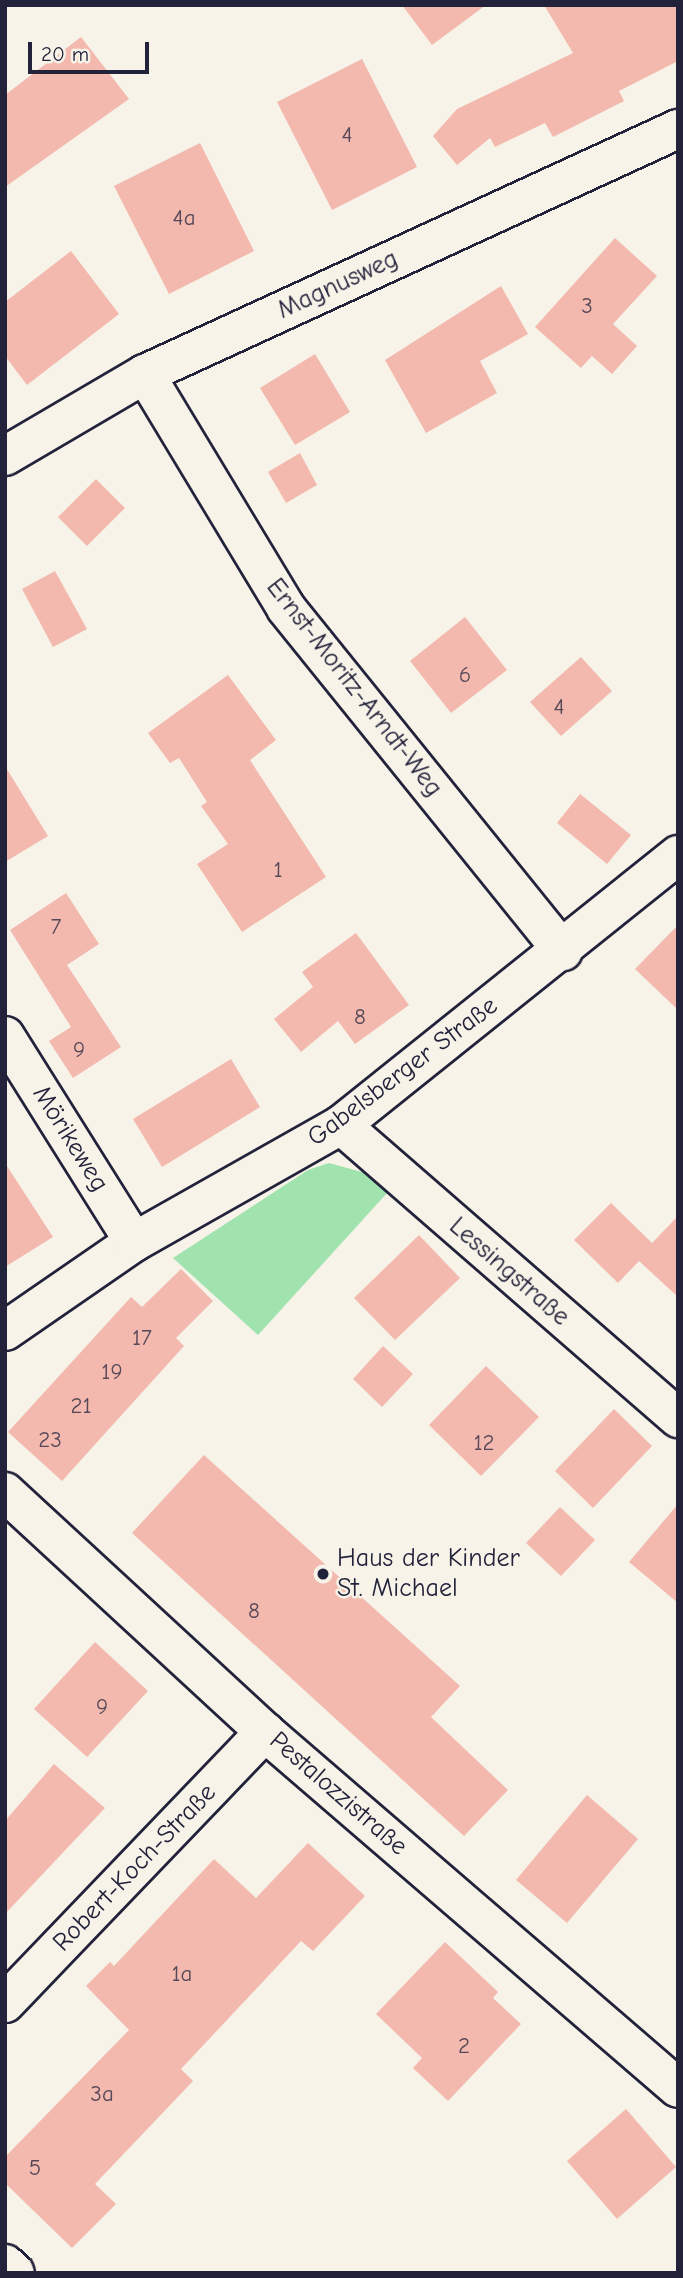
<!DOCTYPE html>
<meta charset="utf-8">
<style>
body{margin:0}
#map{position:relative;width:683px;height:2278px;overflow:hidden;background:#f7f3e8;font-family:"Comic Neue",sans-serif}
div>[style]{position:absolute}
[style*='--x']{left:calc(var(--x)*1px);top:calc(var(--y)*1px);width:calc(var(--w)*1px);rotate:calc(var(--a)*1deg)}
.green>*{inset:0;background:#a0e3ae}
.building>*{inset:0;background:#f3b9ae}
.roads{filter:drop-shadow(2px 0 #22223b) drop-shadow(-2px 0 #22223b) drop-shadow(0 2px #22223b) drop-shadow(0 -2px #22223b)}
.minor>*{height:38px;margin:-19px;padding:0 19px;transform-origin:19px;border-radius:19px;background:#f7f3e8}
.dots>*{width:19px;height:19px;translate:-50% -50%;box-sizing:border-box;border:4px solid #f7f3e8;border-radius:50%}
span{translate:-50% -50%;white-space:nowrap;text-align:center;line-height:1.15;-webkit-text-stroke:5px #f7f3e8;paint-order:stroke}
.number-label{font-size:23px;color:#564858}
.number-label span{-webkit-text-stroke-width:0}
.street-label{font-size:26px;color:#22223b}
.poi-label{font-size:26px;color:#22223b}
.left{translate:0 -50%;text-align:left}
.frame{position:absolute;inset:0;border:7px solid #22223b;pointer-events:none}
.scale{position:absolute;left:28px;top:42px;width:121px;height:32px;box-sizing:border-box;border:4px solid #22223b;border-top:0;padding-left:9px;font-size:21px;line-height:24px;white-space:nowrap;color:#22223b;-webkit-text-stroke:5px #f7f3e8;paint-order:stroke}
</style>
<div id="map">
<div class="green">
<i style="clip-path:polygon(329px 1163px,362px 1172px,388px 1192px,258px 1335px,173px 1258px,308px 1170px)"></i>
</div>
<div class="building">
<i style="clip-path:polygon(402px 5px,486px 5px,432px 45px)"></i>
<i style="clip-path:polygon(544px 5px,678px 5px,678px 61px,619px 91px,624px 101px,553px 137px,545px 123px,495px 147px,490px 138px,457px 165px,433px 136px,457px 109px,573px 53px)"></i>
<i style="clip-path:polygon(81px 37px,129px 99px,5px 187px,5px 95px)"></i>
<i style="clip-path:polygon(362px 59px,417px 167px,332px 210px,277px 102px)"></i>
<i style="clip-path:polygon(200px 143px,254px 251px,169px 294px,114px 186px)"></i>
<i style="clip-path:polygon(615px 238px,657px 276px,613px 324px,637px 346px,612px 374px,592px 356px,581px 368px,535px 327px)"></i>
<i style="clip-path:polygon(71px 251px,119px 314px,27px 385px,5px 356px,5px 302px)"></i>
<i style="clip-path:polygon(501px 286px,528px 334px,480px 361px,497px 393px,426px 433px,385px 360px)"></i>
<i style="clip-path:polygon(315px 354px,350px 412px,295px 445px,260px 388px)"></i>
<i style="clip-path:polygon(300px 453px,317px 485px,286px 503px,268px 472px)"></i>
<i style="clip-path:polygon(96px 479px,125px 508px,87px 546px,58px 517px)"></i>
<i style="clip-path:polygon(55px 571px,87px 629px,53px 647px,22px 589px)"></i>
<i style="clip-path:polygon(465px 617px,507px 670px,451px 713px,410px 661px)"></i>
<i style="clip-path:polygon(581px 657px,612px 691px,561px 736px,530px 702px)"></i>
<i style="clip-path:polygon(228px 675px,276px 740px,250px 760px,326px 877px,242px 932px,197px 864px,228px 844px,201px 806px,207px 802px,179px 758px,170px 763px,148px 733px)"></i>
<i style="clip-path:polygon(5px 766px,48px 836px,5px 862px)"></i>
<i style="clip-path:polygon(580px 794px,631px 835px,607px 864px,557px 823px)"></i>
<i style="clip-path:polygon(66px 893px,99px 944px,67px 965px,121px 1047px,73px 1078px,49px 1041px,71px 1027px,10px 930px)"></i>
<i style="clip-path:polygon(678px 925px,678px 1010px,635px 969px)"></i>
<i style="clip-path:polygon(356px 933px,409px 1005px,355px 1044px,338px 1021px,301px 1052px,274px 1019px,313px 987px,302px 972px)"></i>
<i style="clip-path:polygon(231px 1059px,260px 1107px,162px 1167px,133px 1119px)"></i>
<i style="clip-path:polygon(5px 1163px,53px 1237px,5px 1267px)"></i>
<i style="clip-path:polygon(611px 1203px,652px 1243px,678px 1216px,678px 1297px,639px 1261px,618px 1283px,574px 1240px)"></i>
<i style="clip-path:polygon(419px 1235px,460px 1278px,395px 1340px,354px 1298px)"></i>
<i style="clip-path:polygon(181px 1269px,213px 1301px,176px 1338px,184px 1346px,62px 1481px,8px 1432px,131px 1297px,142px 1307px)"></i>
<i style="clip-path:polygon(383px 1346px,413px 1374px,382px 1407px,353px 1379px)"></i>
<i style="clip-path:polygon(486px 1366px,539px 1417px,481px 1476px,429px 1425px)"></i>
<i style="clip-path:polygon(614px 1409px,652px 1446px,593px 1508px,555px 1471px)"></i>
<i style="clip-path:polygon(204px 1455px,460px 1686px,431px 1717px,508px 1790px,464px 1836px,132px 1533px)"></i>
<i style="clip-path:polygon(678px 1504px,678px 1603px,629px 1562px)"></i>
<i style="clip-path:polygon(560px 1507px,595px 1540px,561px 1576px,526px 1543px)"></i>
<i style="clip-path:polygon(95px 1642px,148px 1691px,87px 1757px,34px 1709px)"></i>
<i style="clip-path:polygon(54px 1764px,105px 1808px,5px 1914px,5px 1821px)"></i>
<i style="clip-path:polygon(587px 1795px,638px 1839px,567px 1923px,516px 1880px)"></i>
<i style="clip-path:polygon(308px 1843px,365px 1896px,313px 1951px,301px 1941px,181px 2069px,193px 2081px,95px 2184px,116px 2204px,72px 2248px,5px 2183px,5px 2157px,129px 2030px,86px 1986px,110px 1962px,114px 1966px,214px 1859px,256px 1898px)"></i>
<i style="clip-path:polygon(445px 1942px,498px 1992px,493px 1998px,521px 2024px,448px 2101px,413px 2068px,422px 2058px,376px 2014px)"></i>
<i style="clip-path:polygon(626px 2109px,676px 2167px,617px 2219px,567px 2161px)"></i>
</div>
<div class="roads">
<div class="minor">
<i style="--x:145;--y:374;--w:273;--a:58.9"></i>
<i style="--x:286;--y:608;--w:441;--a:51.1"></i>
<i style="--x:5;--y:456;--w:162;--a:-30.4"></i>
<i style="--x:145;--y:374;--w:587;--a:-24.69"></i>
<i style="--x:5;--y:1036;--w:243;--a:57.9"></i>
<i style="--x:341;--y:1125;--w:447;--a:41"></i>
<i style="--x:5;--y:1331;--w:157;--a:-34.6"></i>
<i style="--x:134;--y:1242;--w:238;--a:-29.5"></i>
<i style="--x:341;--y:1125;--w:432;--a:-38.7"></i>
<i style="--x:5;--y:1492;--w:354;--a:42.7"></i>
<i style="--x:265;--y:1732;--w:545;--a:40.76"></i>
<i style="--x:5;--y:2003;--w:376;--a:-46.2"></i>
<i style="--x:5;--y:2264;--w:13;--a:42"></i>
</div>
</div>
<div class="dots">
<i style="left:323px;top:1574px;background:#22223b"></i>
</div>
<div class="number-label">
<span style="left:347px;top:135px">4</span>
<span style="left:184px;top:218px">4a</span>
<span style="left:587px;top:306px">3</span>
<span style="left:465px;top:675px">6</span>
<span style="left:559px;top:707px">4</span>
<span style="left:278px;top:870px">1</span>
<span style="left:56px;top:927px">7</span>
<span style="left:360px;top:1017px">8</span>
<span style="left:79px;top:1050px">9</span>
<span style="left:142px;top:1338px">17</span>
<span style="left:112px;top:1372px">19</span>
<span style="left:81px;top:1406px">21</span>
<span style="left:50px;top:1440px">23</span>
<span style="left:484px;top:1443px">12</span>
<span style="left:254px;top:1611px">8</span>
<span style="left:102px;top:1707px">9</span>
<span style="left:182px;top:1974px">1a</span>
<span style="left:464px;top:2046px">2</span>
<span style="left:102px;top:2094px">3a</span>
<span style="left:35px;top:2168px">5</span>
</div>
<div class="street-label">
<span style="left:338px;top:285px;rotate:-25deg">Magnusweg</span>
<span style="left:354px;top:688px;rotate:52deg">Ernst-Moritz-Arndt-Weg</span>
<span style="left:403px;top:1072px;rotate:-37deg">Gabelsberger Straße</span>
<span style="left:70px;top:1139px;rotate:58deg">Mörikeweg</span>
<span style="left:509px;top:1272px;rotate:41deg">Lessingstraße</span>
<span style="left:338px;top:1794px;rotate:41deg">Pestalozzistraße</span>
<span style="left:135px;top:1868px;rotate:-46deg">Robert-Koch-Straße</span>
</div>
<div class="poi-label">
<span class="left" style="left:337px;top:1574px">Haus der Kinder<br>St. Michael</span>
</div>
<div class="frame"></div>
<div class="scale">20 m</div>
</div>
